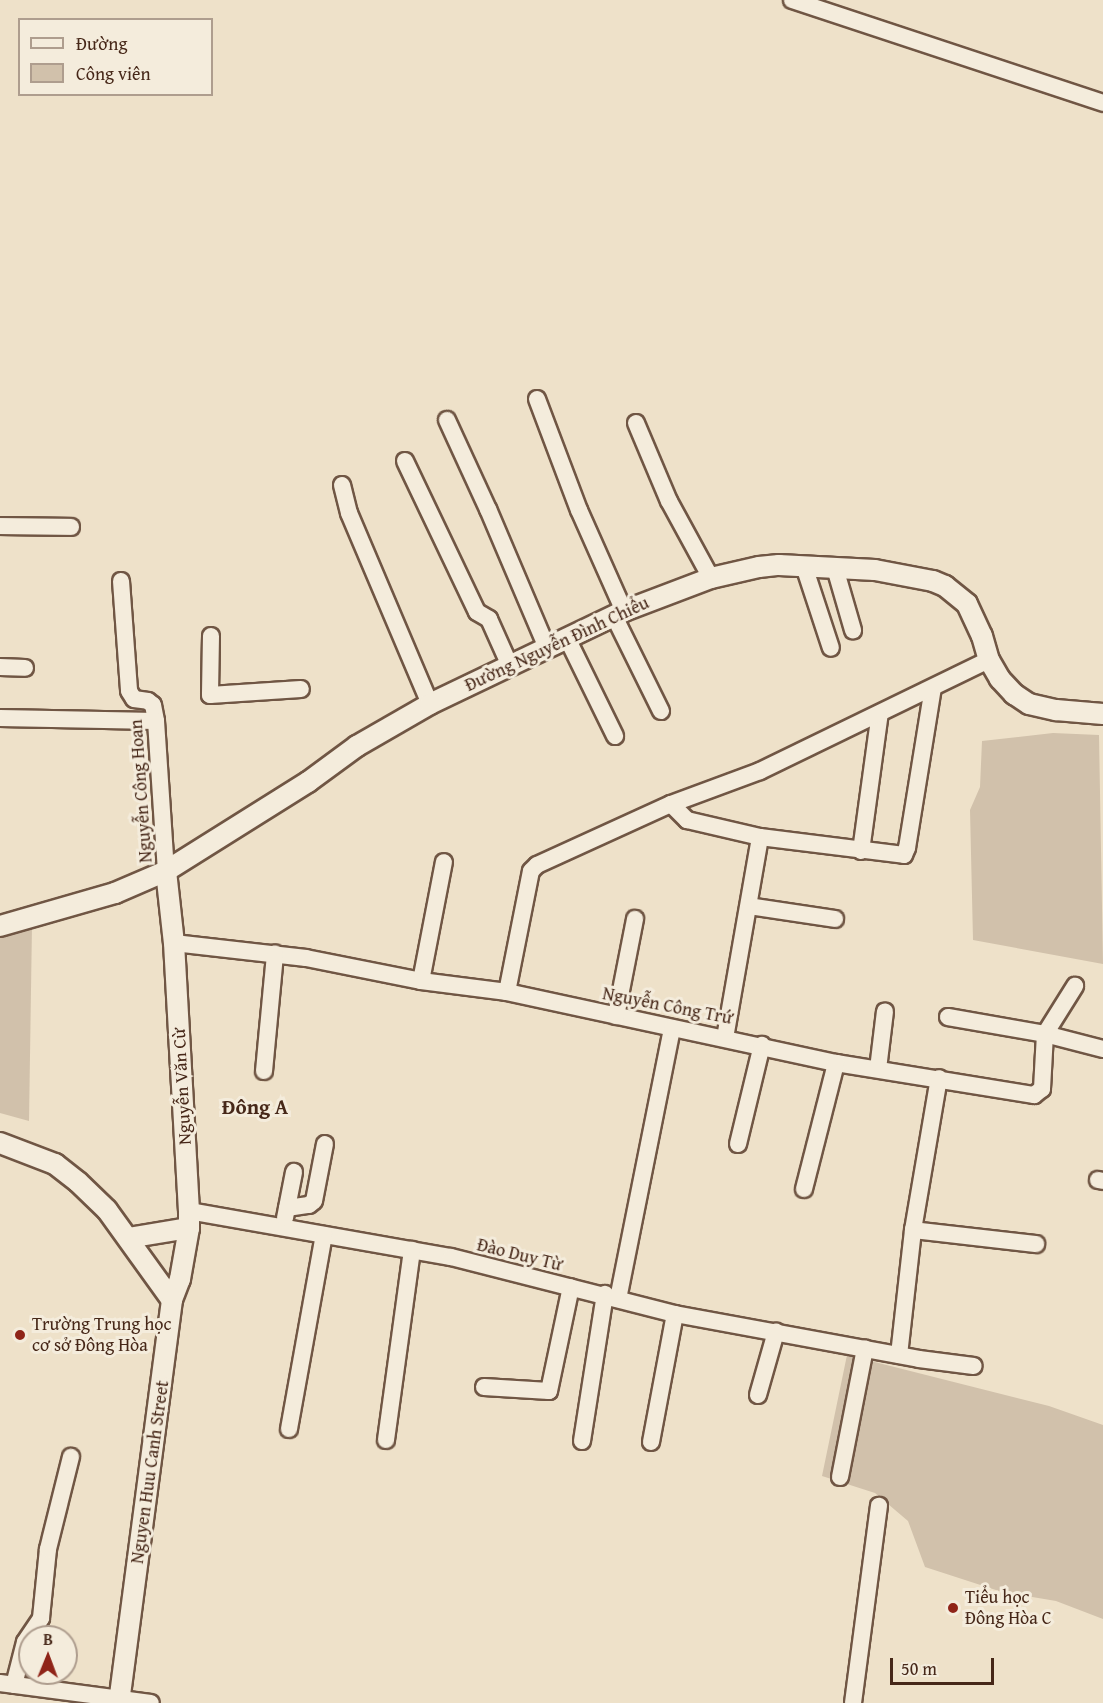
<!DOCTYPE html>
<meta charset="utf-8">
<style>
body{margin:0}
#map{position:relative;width:1103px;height:1703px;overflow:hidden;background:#eee1c9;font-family:"Gentium Book Plus",serif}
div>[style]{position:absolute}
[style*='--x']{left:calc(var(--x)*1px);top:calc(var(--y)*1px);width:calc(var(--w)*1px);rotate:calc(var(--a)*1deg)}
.green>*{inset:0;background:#d1c1ab}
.roads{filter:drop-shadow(2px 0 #705644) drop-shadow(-2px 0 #705644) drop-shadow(0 2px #705644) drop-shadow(0 -2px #705644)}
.minor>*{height:16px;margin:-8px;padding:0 8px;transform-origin:8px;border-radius:8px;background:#f4ecdc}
.tertiary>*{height:20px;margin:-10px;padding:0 10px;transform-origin:10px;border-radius:10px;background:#f4ecdc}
.dots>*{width:16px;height:16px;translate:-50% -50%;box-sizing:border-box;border:3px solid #f4ecdc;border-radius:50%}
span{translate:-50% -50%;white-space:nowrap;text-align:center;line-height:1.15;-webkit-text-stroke:6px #f4ecdc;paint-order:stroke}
.street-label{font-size:18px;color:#462718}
.poi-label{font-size:18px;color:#462718}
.left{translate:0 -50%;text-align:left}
.quarter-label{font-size:21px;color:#462718;font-weight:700}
.legend{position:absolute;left:18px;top:18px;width:195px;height:78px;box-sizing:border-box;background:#f4ecdc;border:2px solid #ae9d8e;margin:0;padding:8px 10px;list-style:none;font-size:18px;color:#462718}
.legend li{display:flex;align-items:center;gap:12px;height:30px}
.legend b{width:30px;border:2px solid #ae9d8e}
.north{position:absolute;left:18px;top:1625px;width:60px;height:60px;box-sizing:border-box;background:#f4ecdc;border:2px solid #ae9d8e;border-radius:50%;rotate:1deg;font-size:16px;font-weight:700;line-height:24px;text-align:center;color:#462718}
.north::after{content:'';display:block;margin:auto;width:21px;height:27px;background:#8f2418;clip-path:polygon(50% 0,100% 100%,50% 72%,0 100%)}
.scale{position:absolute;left:890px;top:1658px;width:104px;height:27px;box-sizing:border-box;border:3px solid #462718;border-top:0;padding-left:8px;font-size:18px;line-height:21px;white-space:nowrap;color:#462718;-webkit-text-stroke:4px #f4ecdc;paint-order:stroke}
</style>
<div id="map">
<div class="green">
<i style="clip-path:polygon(1053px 733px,1099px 735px,1103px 964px,973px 940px,970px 810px,980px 787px,982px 741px)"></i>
<i style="clip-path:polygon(0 916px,32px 925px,29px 1121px,0 1113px)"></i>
<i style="clip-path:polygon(847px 1355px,1049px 1406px,1103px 1425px,1103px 1619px,1056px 1601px,1002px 1592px,925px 1567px,908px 1521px,875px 1493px,822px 1476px)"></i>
</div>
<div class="roads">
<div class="minor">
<i style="--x:792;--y:0;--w:328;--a:18.3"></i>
<i style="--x:537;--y:399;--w:119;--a:69.3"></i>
<i style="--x:579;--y:510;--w:111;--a:66"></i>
<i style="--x:447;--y:420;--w:98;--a:65.3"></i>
<i style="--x:488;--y:509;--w:151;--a:67"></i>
<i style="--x:636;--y:423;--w:85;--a:67.1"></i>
<i style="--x:669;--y:501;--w:88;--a:61.4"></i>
<i style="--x:405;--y:461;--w:167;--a:64.5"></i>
<i style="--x:477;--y:612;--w:14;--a:30"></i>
<i style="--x:489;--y:619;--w:51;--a:65.9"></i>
<i style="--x:342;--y:485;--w:29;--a:76"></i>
<i style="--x:349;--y:513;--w:207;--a:67"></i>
<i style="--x:0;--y:526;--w:71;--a:0.8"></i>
<i style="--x:804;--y:566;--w:86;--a:71.8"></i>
<i style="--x:835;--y:568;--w:65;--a:73.8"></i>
<i style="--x:121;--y:581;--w:110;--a:85.8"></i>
<i style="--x:129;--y:691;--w:9;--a:58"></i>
<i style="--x:134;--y:699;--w:14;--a:8"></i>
<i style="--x:148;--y:701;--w:6;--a:39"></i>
<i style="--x:153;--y:705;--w:16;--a:79"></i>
<i style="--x:156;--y:721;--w:150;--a:86.2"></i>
<i style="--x:614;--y:616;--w:106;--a:63.7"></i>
<i style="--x:211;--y:636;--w:59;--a:91"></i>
<i style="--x:210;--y:695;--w:91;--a:-3.8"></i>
<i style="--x:568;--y:640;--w:107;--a:63.9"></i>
<i style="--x:0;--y:667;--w:25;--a:2"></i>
<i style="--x:0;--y:718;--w:156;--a:1.1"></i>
<i style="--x:671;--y:804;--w:23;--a:45"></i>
<i style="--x:687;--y:820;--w:75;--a:13.1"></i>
<i style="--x:760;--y:837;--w:145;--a:7.1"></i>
<i style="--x:904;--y:855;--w:8;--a:-67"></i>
<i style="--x:907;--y:848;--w:162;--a:-80.8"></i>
<i style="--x:861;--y:851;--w:139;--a:-82.2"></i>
<i style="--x:749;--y:906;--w:87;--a:8.6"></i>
<i style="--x:174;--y:943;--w:133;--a:6.5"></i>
<i style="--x:306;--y:958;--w:117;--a:11.3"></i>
<i style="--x:421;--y:981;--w:87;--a:7.3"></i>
<i style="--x:507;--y:992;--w:337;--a:12.2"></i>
<i style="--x:836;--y:1063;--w:201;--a:9.2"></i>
<i style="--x:1034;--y:1095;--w:10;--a:-37"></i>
<i style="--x:1042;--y:1089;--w:55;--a:-86.9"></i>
<i style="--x:1045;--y:1034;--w:57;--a:-58"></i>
<i style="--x:421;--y:981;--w:121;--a:-79.1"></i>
<i style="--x:507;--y:992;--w:123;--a:-78.8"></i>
<i style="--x:531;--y:871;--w:8;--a:-45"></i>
<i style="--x:537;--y:865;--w:147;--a:-24.5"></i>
<i style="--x:671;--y:804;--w:95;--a:-20.3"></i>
<i style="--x:760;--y:771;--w:254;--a:-25.9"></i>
<i style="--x:616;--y:1016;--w:99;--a:-78.9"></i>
<i style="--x:948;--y:1017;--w:98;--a:9.9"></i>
<i style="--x:1045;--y:1034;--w:60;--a:14.5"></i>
<i style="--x:725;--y:1038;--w:204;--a:-80.1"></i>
<i style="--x:878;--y:1069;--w:58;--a:-83.1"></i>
<i style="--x:264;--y:1071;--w:118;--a:-84.6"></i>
<i style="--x:738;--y:1144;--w:102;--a:-76.4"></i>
<i style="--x:1098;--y:1180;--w:5;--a:11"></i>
<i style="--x:804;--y:1189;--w:130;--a:-75.7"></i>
<i style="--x:287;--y:1208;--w:22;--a:-8"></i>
<i style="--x:309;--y:1205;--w:6;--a:-39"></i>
<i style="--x:314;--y:1201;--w:58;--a:-79.1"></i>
<i style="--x:189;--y:1211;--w:266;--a:10"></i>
<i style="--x:451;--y:1257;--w:231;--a:14.3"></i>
<i style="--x:675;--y:1314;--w:248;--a:10.4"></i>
<i style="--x:919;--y:1359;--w:55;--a:7.3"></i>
<i style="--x:285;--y:1218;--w:47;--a:-78.9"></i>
<i style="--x:913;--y:1230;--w:124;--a:6.5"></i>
<i style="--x:618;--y:1299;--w:276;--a:-78.7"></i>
<i style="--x:899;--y:1355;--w:126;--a:-83.6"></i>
<i style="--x:913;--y:1230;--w:154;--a:-80.3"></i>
<i style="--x:484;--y:1387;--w:65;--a:3.5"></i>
<i style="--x:549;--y:1391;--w:106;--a:-78.1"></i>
<i style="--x:758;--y:1395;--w:66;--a:-74.1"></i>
<i style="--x:289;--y:1429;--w:197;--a:-79.8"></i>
<i style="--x:386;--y:1440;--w:192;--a:-82.2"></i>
<i style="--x:582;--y:1441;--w:149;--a:-81.1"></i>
<i style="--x:651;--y:1442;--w:130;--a:-79.4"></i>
<i style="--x:840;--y:1477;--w:131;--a:-79"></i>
<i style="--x:0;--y:1683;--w:152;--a:7.5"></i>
<i style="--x:14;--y:1685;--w:44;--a:-75.7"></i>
<i style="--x:25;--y:1642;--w:29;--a:-56"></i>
<i style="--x:41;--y:1618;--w:69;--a:-84.2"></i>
<i style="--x:48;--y:1549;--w:95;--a:-76"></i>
<i style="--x:853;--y:1703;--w:199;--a:-82.5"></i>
</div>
<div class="tertiary">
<i style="--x:166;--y:871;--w:72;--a:83.7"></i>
<i style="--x:174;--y:943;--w:268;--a:86.8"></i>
<i style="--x:189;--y:1211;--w:17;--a:90"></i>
<i style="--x:189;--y:1228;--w:52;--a:100"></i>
<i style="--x:180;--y:1279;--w:22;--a:111"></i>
<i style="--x:0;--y:926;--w:120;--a:-16"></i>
<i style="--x:115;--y:893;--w:56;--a:-23.3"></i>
<i style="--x:166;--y:871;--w:168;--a:-32.1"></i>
<i style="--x:308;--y:782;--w:61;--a:-36.3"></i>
<i style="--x:357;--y:746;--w:84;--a:-29.9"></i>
<i style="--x:430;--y:704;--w:215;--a:-25.6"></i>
<i style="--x:624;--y:611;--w:93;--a:-20.8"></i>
<i style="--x:711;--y:578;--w:49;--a:-12.9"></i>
<i style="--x:759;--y:567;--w:20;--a:-6"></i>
<i style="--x:779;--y:565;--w:96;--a:3"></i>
<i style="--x:875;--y:570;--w:59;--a:10.7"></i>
<i style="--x:933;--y:581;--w:13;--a:23"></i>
<i style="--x:945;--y:586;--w:28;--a:39"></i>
<i style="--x:967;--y:604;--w:35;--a:65"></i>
<i style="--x:982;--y:636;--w:25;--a:74"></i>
<i style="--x:989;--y:660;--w:22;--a:60"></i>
<i style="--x:1000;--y:679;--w:21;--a:47"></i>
<i style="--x:1014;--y:694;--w:18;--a:34"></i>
<i style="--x:1029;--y:704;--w:28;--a:13"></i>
<i style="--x:1056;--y:710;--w:47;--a:4.9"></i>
<i style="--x:0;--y:1143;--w:59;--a:20.9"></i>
<i style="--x:55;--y:1164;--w:29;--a:38"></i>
<i style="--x:78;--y:1182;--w:40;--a:44"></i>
<i style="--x:107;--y:1210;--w:111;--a:54.2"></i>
<i style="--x:172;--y:1300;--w:406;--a:97.5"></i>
<i style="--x:128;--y:1238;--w:62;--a:-9.3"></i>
</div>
</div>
<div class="dots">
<i style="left:20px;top:1335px;background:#8f2418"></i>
<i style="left:953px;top:1608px;background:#8f2418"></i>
</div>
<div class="street-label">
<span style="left:557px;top:644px;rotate:-25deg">Đường Nguyễn Đình Chiểu</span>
<span style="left:141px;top:791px;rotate:-94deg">Nguyễn Công Hoan</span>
<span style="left:668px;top:1006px;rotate:11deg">Nguyễn Công Trứ</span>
<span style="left:182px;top:1086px;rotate:-93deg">Nguyễn Văn Cừ</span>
<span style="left:520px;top:1255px;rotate:14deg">Đào Duy Từ</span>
<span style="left:150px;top:1472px;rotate:-82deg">Nguyen Huu Canh Street</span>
</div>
<div class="poi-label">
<span class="left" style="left:32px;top:1335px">Trường Trung học<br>cơ sở Đông Hòa</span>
<span class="left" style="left:965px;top:1608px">Tiểu học<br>Đông Hòa C</span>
</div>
<div class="quarter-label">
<span style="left:255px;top:1107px">Đông A</span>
</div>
<ul class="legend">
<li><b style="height:8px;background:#f4ecdc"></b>Đường</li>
<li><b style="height:16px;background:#d1c1ab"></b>Công viên</li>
</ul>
<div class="north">B</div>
<div class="scale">50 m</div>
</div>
